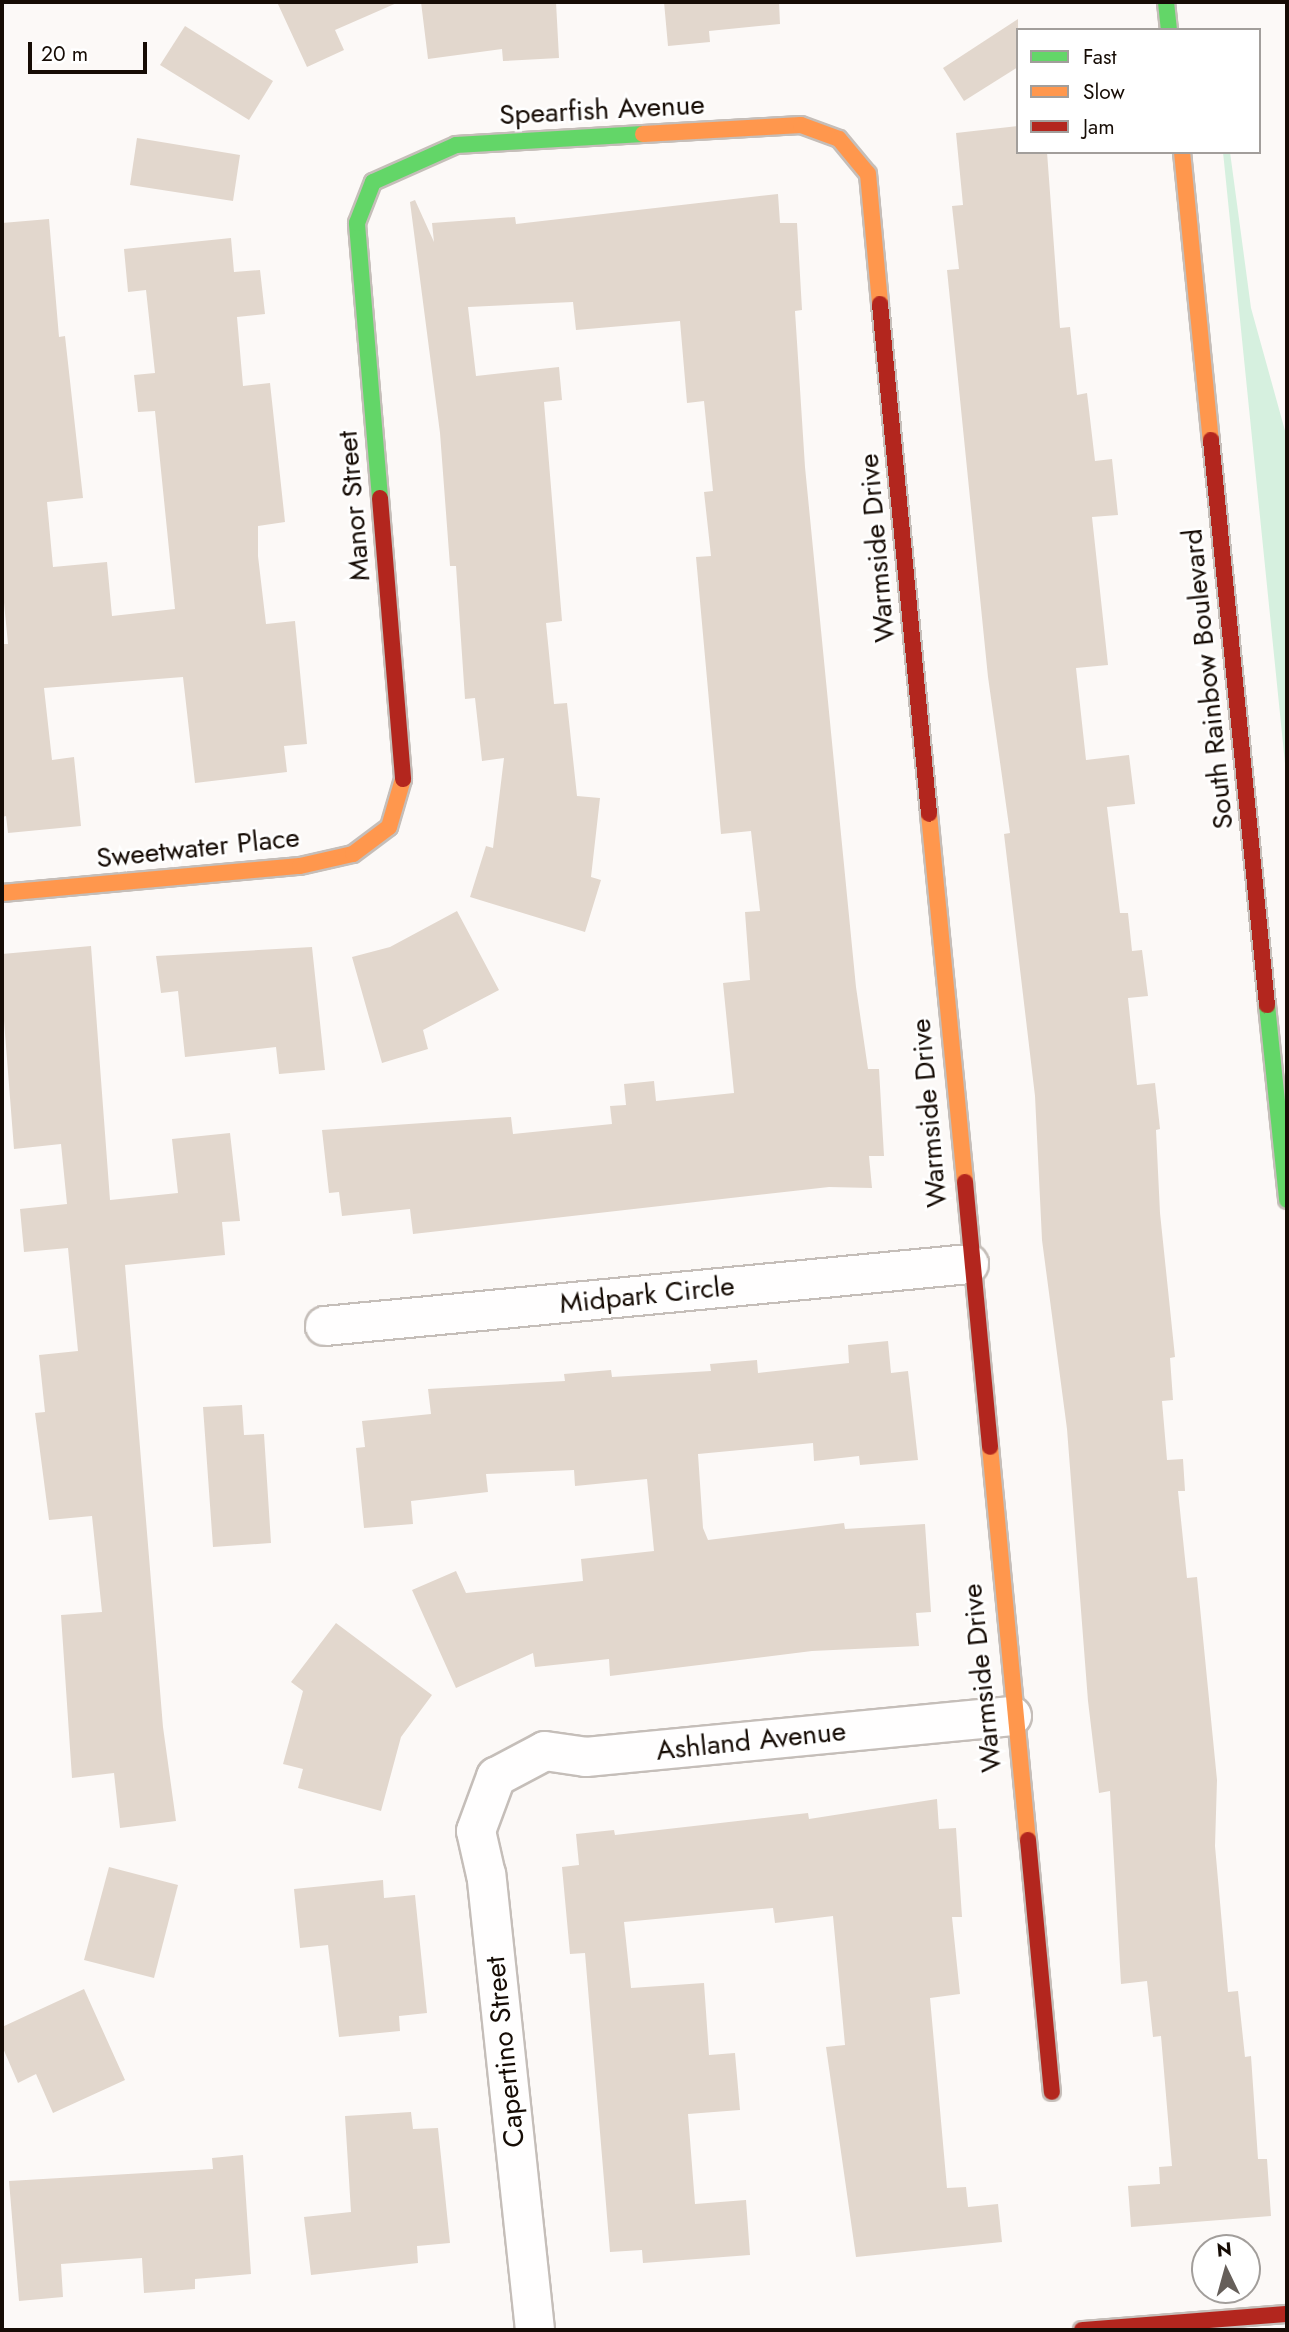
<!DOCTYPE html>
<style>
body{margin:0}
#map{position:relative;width:1289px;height:2332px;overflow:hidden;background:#fcf9f7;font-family:Jost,sans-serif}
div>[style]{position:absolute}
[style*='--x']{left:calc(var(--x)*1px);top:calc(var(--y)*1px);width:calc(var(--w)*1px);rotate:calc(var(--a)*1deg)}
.green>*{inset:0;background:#d6f0df}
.building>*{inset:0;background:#e2d7cd}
.roads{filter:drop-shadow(2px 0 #c5beb9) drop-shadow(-2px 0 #c5beb9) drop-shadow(0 2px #c5beb9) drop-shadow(0 -2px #c5beb9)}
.street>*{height:38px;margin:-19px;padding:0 19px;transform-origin:19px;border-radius:19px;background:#fffefe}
.fast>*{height:16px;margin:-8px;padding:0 8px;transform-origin:8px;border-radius:8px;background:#63d668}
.slow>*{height:16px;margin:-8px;padding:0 8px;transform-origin:8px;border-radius:8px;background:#ff974d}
.jam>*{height:16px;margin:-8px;padding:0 8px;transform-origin:8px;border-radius:8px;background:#b3261e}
span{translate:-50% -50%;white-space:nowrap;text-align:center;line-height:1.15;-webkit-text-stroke:5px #fff;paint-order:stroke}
.street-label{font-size:28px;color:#160c05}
.frame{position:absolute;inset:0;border:4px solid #160c05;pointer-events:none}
.legend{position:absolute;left:1016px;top:28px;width:245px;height:126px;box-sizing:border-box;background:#fff;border:2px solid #a29e9b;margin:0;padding:9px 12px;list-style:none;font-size:21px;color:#160c05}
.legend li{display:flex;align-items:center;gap:14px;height:35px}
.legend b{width:35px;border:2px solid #a29e9b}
.north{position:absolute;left:1191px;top:2234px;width:70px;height:70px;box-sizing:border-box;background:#fff;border:2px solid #a29e9b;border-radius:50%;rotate:355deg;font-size:19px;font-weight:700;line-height:28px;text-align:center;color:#160c05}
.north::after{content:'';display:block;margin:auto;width:24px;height:32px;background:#665f5a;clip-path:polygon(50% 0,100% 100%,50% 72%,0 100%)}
.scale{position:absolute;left:28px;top:42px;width:119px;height:32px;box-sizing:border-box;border:4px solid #160c05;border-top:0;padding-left:9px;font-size:21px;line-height:24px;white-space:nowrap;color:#160c05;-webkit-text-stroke:5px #fff;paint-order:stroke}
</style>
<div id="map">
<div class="green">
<i style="clip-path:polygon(1223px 152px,1230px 152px,1251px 308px,1287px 438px,1287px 783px)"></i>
</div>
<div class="building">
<i style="clip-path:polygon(277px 2px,399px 2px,335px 30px,344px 50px,307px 67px)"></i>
<i style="clip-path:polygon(421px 2px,556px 2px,559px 58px,503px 61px,502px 49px,428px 59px)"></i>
<i style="clip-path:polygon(664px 2px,779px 2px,780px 24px,709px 31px,710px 42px,668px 46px)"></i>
<i style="clip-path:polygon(1018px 19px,1018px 67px,964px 101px,943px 68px)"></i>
<i style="clip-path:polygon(185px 26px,273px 81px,249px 120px,160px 65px)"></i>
<i style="clip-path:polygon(1018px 126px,1018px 152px,1047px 152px,1060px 328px,1070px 327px,1077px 395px,1087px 393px,1095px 461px,1112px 459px,1118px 515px,1092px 517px,1108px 665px,1076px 668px,1086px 760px,1129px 755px,1135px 804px,1107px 807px,1120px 913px,1128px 913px,1132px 951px,1142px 950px,1148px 996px,1128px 998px,1137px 1085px,1155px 1083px,1160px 1129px,1156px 1130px,1160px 1213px,1175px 1357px,1170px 1358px,1173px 1400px,1162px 1401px,1167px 1460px,1183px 1459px,1185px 1491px,1178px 1491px,1187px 1578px,1197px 1577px,1217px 1780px,1215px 1846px,1228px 1992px,1238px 1991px,1245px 2057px,1251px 2056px,1258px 2159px,1267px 2159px,1271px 2216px,1131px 2227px,1128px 2186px,1160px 2184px,1159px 2167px,1172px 2166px,1161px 2036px,1153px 2037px,1147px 1981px,1121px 1984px,1110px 1791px,1099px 1793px,1088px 1701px,1067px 1429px,1042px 1240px,1035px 1096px,1004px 834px,1010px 833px,988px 677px,947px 270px,959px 269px,952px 206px,963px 205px,956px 133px)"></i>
<i style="clip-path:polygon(137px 138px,240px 155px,233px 201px,130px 185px)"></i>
<i style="clip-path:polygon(778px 194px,780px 223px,797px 223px,802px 310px,795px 311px,805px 467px,856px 987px,868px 1069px,879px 1069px,884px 1156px,869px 1156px,872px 1188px,829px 1187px,413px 1234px,410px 1209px,342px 1216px,339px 1192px,329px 1193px,322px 1130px,511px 1117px,513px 1134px,612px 1124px,610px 1106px,626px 1105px,624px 1084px,654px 1081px,656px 1101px,734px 1093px,723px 983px,750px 980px,745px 912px,760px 911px,751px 831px,721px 834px,696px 557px,711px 556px,704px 492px,713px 491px,704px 401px,687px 403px,680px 321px,576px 330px,573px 302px,468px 307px,476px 376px,559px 367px,562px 400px,544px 402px,562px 621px,546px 623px,554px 704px,567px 703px,577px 796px,600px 798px,591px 877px,601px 880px,585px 932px,470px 897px,486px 846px,493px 848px,504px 758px,482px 761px,475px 698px,465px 699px,456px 566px,450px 566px,440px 433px,410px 202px,415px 200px,434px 242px,432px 223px,515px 217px,516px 224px)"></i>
<i style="clip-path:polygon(49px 219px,59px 337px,65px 336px,83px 498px,47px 502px,53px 567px,107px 562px,112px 616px,175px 609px,155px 411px,138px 412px,134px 375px,155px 373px,146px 290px,128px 292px,124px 249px,231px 238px,234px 272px,260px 270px,265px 314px,237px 317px,243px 386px,270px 383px,285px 522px,258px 526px,258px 556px,266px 624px,295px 621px,307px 744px,284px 746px,287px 772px,195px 783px,183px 677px,44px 688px,52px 760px,74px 757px,81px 826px,8px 833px,6px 816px,2px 817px,2px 644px,8px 644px,2px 582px,2px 223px)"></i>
<i style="clip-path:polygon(457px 911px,499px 990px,423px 1030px,428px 1049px,382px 1063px,352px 957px,390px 947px)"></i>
<i style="clip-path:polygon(91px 946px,110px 1200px,178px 1193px,172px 1139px,230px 1133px,240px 1221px,222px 1222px,225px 1255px,125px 1265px,163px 1727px,176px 1821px,120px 1828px,114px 1773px,72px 1778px,61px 1615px,102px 1612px,92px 1516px,49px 1520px,35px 1413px,45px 1412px,39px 1355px,78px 1351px,68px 1248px,24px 1252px,20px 1209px,67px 1204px,61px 1144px,14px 1149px,2px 995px,2px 954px)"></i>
<i style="clip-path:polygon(312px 947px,325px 1070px,279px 1074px,276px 1047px,185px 1057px,178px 991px,161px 993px,156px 956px)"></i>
<i style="clip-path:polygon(888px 1341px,891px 1373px,908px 1371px,918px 1460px,860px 1465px,859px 1456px,814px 1461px,813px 1443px,698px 1454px,703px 1528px,708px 1540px,844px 1523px,845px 1529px,925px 1524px,931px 1612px,916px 1613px,919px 1646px,812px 1651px,610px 1676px,609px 1659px,535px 1667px,533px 1653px,456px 1688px,412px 1590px,456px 1571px,466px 1593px,583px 1581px,581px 1559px,654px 1551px,647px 1479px,575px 1486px,574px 1470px,486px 1474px,488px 1492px,411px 1501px,413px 1524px,364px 1528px,356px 1448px,365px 1447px,362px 1421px,431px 1414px,428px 1389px,565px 1381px,564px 1374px,611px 1370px,612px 1377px,711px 1371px,710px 1364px,757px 1360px,758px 1373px,849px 1363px,848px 1345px)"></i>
<i style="clip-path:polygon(242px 1405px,244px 1435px,264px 1434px,271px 1543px,213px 1547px,203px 1407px)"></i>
<i style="clip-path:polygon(336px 1623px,432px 1695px,401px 1737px,381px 1811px,298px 1788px,303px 1769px,283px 1764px,303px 1691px,291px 1682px)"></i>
<i style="clip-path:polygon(937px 1799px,939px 1829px,956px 1828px,962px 1917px,952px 1917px,960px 1994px,930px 1998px,947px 2188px,966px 2187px,968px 2207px,998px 2204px,1002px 2242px,856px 2257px,826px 2047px,845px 2045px,833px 1916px,775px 1923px,773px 1908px,624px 1922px,631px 1988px,704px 1983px,709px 2055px,735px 2053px,740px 2110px,688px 2114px,695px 2204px,746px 2200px,750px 2255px,643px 2263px,642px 2250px,610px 2252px,585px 1953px,570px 1954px,562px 1867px,579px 1865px,576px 1834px,614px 1830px,615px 1835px,808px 1813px,809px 1819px)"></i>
<i style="clip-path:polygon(109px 1867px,178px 1885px,154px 1978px,84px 1960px)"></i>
<i style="clip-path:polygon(383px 1880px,384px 1898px,415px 1895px,427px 2013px,399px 2016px,400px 2031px,339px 2037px,328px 1945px,300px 1948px,294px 1889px)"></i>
<i style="clip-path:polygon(84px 1989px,125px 2080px,53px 2113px,36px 2074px,18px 2083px,2px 2046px,2px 2027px)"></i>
<i style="clip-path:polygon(411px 2112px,413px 2129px,438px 2128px,450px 2243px,417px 2246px,418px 2263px,311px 2275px,304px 2217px,351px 2212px,345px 2116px)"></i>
<i style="clip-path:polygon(243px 2155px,251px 2274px,195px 2279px,195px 2289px,144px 2293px,142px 2258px,61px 2264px,63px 2297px,19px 2301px,9px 2181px,213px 2169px,212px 2158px)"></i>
</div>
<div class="roads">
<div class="street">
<i style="--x:325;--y:1326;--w:647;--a:-5.5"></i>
<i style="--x:535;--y:2330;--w:458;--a:-96.1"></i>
<i style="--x:486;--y:1875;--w:45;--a:-102.8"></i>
<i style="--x:476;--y:1831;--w:58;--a:-69.7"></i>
<i style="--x:496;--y:1777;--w:55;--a:-28"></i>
<i style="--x:545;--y:1751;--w:41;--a:8.3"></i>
<i style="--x:586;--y:1757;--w:428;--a:-5.5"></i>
</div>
<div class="fast">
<i style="--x:1166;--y:2;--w:28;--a:84"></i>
<i style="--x:380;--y:498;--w:276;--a:-94.8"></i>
<i style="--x:357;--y:223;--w:44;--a:-68.7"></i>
<i style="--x:373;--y:182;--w:91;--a:-24"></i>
<i style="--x:456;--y:145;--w:187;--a:-3.4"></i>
<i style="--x:1267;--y:1005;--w:196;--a:84.1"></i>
</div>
<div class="slow">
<i style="--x:643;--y:134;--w:158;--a:-3.3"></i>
<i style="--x:801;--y:125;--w:40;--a:20.2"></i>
<i style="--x:839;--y:139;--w:45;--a:50.4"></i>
<i style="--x:868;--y:174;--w:131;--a:84.7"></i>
<i style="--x:1182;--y:152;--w:289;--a:84.3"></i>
<i style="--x:929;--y:814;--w:370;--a:84.4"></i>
<i style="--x:2;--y:893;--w:299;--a:-5.2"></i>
<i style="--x:300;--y:866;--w:54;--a:-12.8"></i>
<i style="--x:353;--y:854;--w:45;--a:-36.9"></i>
<i style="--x:389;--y:827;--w:50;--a:-73.7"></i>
<i style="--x:990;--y:1447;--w:395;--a:84.5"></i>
</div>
<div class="jam">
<i style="--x:880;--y:304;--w:512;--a:84.51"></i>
<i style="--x:1211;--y:440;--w:568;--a:84.34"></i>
<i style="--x:380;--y:498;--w:282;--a:85.3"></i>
<i style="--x:965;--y:1182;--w:266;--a:84.6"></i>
<i style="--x:1028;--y:1840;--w:253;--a:84.6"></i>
<i style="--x:1082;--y:2330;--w:206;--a:-4.5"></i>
</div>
</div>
<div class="street-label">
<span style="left:602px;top:110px;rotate:-3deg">Spearfish Avenue</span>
<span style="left:354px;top:506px;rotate:-95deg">Manor Street</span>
<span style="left:877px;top:548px;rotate:-95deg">Warmside Drive</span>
<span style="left:1208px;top:679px;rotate:-96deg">South Rainbow Boulevard</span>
<span style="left:198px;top:848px;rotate:-6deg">Sweetwater Place</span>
<span style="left:929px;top:1113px;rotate:-95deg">Warmside Drive</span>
<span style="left:647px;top:1295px;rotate:-6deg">Midpark Circle</span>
<span style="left:982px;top:1678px;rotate:-96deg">Warmside Drive</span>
<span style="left:751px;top:1741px;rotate:-6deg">Ashland Avenue</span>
<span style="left:505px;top:2052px;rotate:-96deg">Capertino Street</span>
</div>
<div class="frame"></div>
<ul class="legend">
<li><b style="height:9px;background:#63d668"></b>Fast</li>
<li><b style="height:9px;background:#ff974d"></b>Slow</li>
<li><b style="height:9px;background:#b3261e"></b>Jam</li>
</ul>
<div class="north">N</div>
<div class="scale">20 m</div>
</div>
